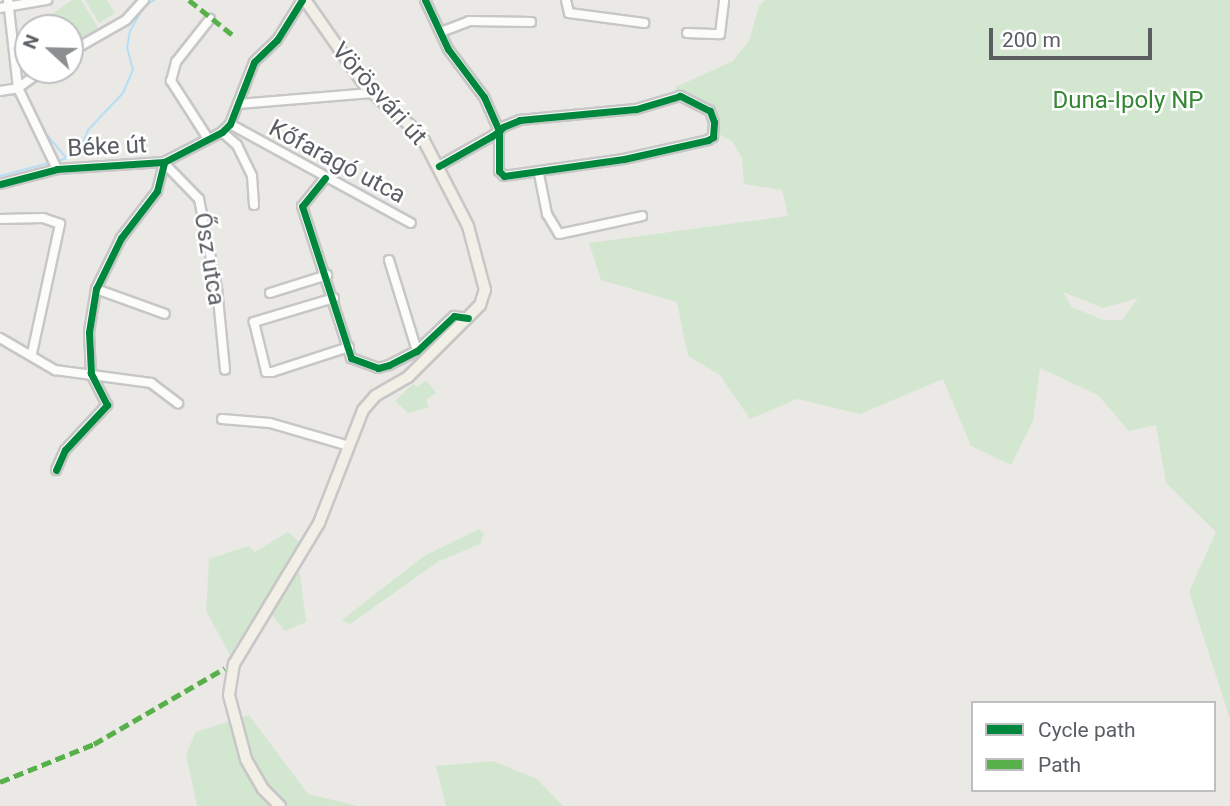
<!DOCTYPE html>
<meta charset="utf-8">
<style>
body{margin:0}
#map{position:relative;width:1230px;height:806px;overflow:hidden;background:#eae9e5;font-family:Roboto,sans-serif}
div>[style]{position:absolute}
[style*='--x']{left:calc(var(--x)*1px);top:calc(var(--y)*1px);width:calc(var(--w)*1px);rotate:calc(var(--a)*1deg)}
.green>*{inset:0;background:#d3e7d0}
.stream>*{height:2px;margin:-1px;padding:0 1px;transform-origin:1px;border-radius:1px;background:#b6def7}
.roads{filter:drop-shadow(2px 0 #c7c7c7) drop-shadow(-2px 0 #c7c7c7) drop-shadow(0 2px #c7c7c7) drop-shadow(0 -2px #c7c7c7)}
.minor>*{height:8px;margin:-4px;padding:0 4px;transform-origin:4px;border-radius:4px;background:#fcfcfb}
.major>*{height:10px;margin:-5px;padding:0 5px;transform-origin:5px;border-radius:5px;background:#f2efe7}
.quiet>*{height:5px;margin-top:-2.5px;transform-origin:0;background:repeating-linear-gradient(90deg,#58b04a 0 10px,transparent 0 15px)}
.cycleway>*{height:7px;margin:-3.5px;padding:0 3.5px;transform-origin:3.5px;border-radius:3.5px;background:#00873e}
span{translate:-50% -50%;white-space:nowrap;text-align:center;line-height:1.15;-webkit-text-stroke:5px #fff;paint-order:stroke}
.street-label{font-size:24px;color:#5a5e63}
.park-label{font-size:24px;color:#358635}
.legend{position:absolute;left:971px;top:701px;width:245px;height:91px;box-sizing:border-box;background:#fff;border:2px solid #bdbfc1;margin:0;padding:9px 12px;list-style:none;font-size:21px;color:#5a5e63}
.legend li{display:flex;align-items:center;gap:14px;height:35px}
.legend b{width:35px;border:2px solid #bdbfc1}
.north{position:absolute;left:14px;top:14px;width:70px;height:70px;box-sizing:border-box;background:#fff;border:2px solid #bdbfc1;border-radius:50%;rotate:292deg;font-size:19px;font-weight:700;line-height:28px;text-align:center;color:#5a5e63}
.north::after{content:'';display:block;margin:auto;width:24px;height:32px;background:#8c8f90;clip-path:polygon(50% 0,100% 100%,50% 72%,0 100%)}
.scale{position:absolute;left:989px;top:28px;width:163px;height:32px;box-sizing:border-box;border:4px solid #5a5e63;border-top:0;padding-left:9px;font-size:21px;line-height:24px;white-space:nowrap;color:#5a5e63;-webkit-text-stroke:5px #fff;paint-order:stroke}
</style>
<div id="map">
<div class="green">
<i style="clip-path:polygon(72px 0,81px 0,98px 28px,70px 48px,70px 28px,32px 28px)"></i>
<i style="clip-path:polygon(85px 0,107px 0,115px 13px,99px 23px)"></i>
<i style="clip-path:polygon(evenodd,765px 0,1230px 0,1230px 719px,1189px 592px,1216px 532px,1166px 483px,1156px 425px,1129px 431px,1098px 395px,1040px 368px,1033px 421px,1011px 465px,971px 446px,943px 379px,860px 414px,797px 399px,750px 419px,720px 375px,688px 356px,677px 302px,601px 280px,589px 243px,788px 216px,782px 190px,744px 184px,742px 158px,732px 141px,717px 133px,712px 107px,677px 92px,676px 87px,733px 61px,749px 41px,759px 6px,765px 0,1063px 292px,1103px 308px,1138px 298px,1122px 320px,1103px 320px,1072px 307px,1063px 292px)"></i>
<i style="clip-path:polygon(426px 380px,436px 393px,426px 400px,429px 407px,408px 413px,395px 401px,413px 384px,417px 387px)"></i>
<i style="clip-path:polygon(479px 529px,484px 534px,480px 544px,439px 561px,350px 624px,342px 620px,424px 556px)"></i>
<i style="clip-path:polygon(288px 532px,299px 542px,230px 655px,206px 611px,209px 559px,248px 546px,255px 552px)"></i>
<i style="clip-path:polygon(294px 571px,300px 574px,306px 622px,285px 631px,269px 611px)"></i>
<i style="clip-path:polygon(249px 715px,308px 794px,358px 806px,197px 806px,186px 754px,196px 732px)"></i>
<i style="clip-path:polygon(493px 761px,537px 779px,563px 806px,446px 806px,436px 766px)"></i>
</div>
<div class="stream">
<i style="--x:8;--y:94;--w:8;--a:14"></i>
<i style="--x:42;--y:129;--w:38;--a:50"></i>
<i style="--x:58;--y:161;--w:21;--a:-19"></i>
<i style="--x:78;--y:154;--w:26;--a:-67"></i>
<i style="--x:88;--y:130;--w:51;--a:-46.6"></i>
<i style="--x:123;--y:93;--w:25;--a:-67"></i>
<i style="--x:133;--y:70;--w:23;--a:-105"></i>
<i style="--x:127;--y:48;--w:17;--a:-80"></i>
<i style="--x:130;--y:31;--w:30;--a:-60"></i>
<i style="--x:145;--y:5;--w:11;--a:-27"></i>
<i style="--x:0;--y:176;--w:51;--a:-14.9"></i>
</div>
<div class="roads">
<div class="minor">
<i style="--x:8;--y:0;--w:89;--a:83.5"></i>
<i style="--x:18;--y:88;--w:90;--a:64.3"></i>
<i style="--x:425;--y:0;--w:54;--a:64.9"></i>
<i style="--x:448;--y:49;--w:60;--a:53.1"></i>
<i style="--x:484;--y:97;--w:37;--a:66"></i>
<i style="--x:499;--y:131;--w:40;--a:90"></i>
<i style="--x:499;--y:171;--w:7;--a:45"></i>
<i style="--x:504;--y:176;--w:121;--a:-8.1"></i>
<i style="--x:624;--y:159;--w:86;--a:-12.7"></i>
<i style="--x:708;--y:140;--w:6;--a:-31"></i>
<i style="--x:713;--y:137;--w:15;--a:-86"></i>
<i style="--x:714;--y:122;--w:12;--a:-110"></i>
<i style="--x:710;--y:111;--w:34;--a:-153"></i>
<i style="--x:680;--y:96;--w:46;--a:163.5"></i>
<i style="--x:636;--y:109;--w:117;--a:174.6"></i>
<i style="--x:520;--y:120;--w:18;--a:158"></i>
<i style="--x:503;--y:127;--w:6;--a:135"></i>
<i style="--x:499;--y:131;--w:9;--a:144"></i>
<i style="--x:492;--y:136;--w:61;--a:150.5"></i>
<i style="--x:566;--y:0;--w:13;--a:77"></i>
<i style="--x:569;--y:13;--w:76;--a:7.6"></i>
<i style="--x:0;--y:8;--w:48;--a:-9.7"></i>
<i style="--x:441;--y:32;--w:30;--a:-21"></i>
<i style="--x:469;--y:21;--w:62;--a:0.9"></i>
<i style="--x:687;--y:33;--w:33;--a:2"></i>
<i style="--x:720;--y:34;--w:34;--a:-83"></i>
<i style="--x:70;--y:52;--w:64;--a:-29.7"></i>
<i style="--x:126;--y:20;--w:27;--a:-48"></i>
<i style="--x:0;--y:91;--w:18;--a:-9"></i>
<i style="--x:18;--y:88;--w:31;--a:-36"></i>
<i style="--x:238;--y:104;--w:134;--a:-4.7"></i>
<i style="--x:230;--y:124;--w:206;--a:28.7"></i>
<i style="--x:222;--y:132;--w:20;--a:41"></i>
<i style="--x:207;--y:137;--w:67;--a:-122.7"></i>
<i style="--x:171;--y:81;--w:20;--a:-75"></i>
<i style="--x:176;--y:62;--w:55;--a:-51.7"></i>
<i style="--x:237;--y:145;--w:34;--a:64"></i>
<i style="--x:252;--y:176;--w:29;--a:86"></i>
<i style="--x:164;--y:163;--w:50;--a:45.8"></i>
<i style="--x:199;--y:199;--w:91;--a:78.6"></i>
<i style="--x:217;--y:288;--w:82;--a:84.4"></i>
<i style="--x:539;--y:174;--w:41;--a:78.7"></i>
<i style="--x:547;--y:214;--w:23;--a:59"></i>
<i style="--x:559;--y:234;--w:85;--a:-12.2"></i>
<i style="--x:325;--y:178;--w:36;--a:129"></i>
<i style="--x:302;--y:206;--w:160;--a:72.1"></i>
<i style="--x:351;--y:358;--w:29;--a:20"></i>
<i style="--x:378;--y:368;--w:11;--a:-15"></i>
<i style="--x:389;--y:365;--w:31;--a:-27"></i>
<i style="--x:417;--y:351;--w:51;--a:-43.4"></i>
<i style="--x:454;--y:316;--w:14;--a:8"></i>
<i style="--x:0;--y:184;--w:59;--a:-14.7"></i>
<i style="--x:57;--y:169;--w:107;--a:-3.7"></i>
<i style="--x:164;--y:162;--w:65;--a:-27.3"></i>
<i style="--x:222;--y:132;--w:11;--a:-45"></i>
<i style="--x:230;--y:124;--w:66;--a:-68.8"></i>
<i style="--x:254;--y:62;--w:32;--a:-44"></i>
<i style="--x:277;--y:40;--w:47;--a:-58"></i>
<i style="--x:0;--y:219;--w:43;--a:-1.3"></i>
<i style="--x:43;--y:218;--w:18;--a:19"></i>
<i style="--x:60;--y:224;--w:132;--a:102.2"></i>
<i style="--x:389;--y:260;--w:95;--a:72.9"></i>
<i style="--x:96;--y:289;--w:73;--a:19.9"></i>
<i style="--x:270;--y:293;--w:60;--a:-17.5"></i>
<i style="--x:334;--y:298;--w:84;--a:163.3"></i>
<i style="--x:254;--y:322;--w:42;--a:76.3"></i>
<i style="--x:264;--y:363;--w:9;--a:77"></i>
<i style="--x:266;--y:372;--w:6;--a:0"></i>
<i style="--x:272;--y:372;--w:81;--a:-18"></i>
<i style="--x:0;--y:338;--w:64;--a:30.2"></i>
<i style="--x:55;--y:370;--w:97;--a:7.7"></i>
<i style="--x:151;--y:383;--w:34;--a:37"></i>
<i style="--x:222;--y:419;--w:48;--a:4.8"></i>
<i style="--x:270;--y:423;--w:82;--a:16.2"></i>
<i style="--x:56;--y:470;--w:22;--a:-66"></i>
<i style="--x:65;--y:450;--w:62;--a:-47"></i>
<i style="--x:107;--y:405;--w:36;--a:-117"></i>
<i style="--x:91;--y:373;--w:41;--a:-92.8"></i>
<i style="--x:89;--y:332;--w:44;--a:-80.8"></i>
<i style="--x:96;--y:289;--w:57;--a:-63.9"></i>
<i style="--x:121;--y:238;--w:59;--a:-52.5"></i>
<i style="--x:157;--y:191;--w:30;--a:-76"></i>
</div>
<div class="major">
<i style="--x:280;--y:806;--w:24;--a:-135"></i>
<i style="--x:263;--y:789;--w:34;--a:-120"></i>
<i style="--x:246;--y:759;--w:66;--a:-104.9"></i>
<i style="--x:229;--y:695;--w:31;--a:-81"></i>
<i style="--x:234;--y:664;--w:165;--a:-58.9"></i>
<i style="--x:319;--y:523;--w:121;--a:-68.7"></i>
<i style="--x:363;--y:410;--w:18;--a:-49"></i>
<i style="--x:375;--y:396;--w:38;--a:-30"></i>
<i style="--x:408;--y:377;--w:102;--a:-45"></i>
<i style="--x:480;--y:305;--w:16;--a:-72"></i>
<i style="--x:485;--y:290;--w:66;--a:-104.9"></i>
<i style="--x:468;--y:226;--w:102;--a:-117.3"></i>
<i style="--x:421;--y:135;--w:73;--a:-138.9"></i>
<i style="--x:366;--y:87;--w:106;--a:-125"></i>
</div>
</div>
<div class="quiet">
<i style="--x:189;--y:0;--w:58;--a:38.7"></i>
<i style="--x:0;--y:782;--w:101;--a:-22"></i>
<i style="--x:94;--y:744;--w:151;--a:-30.1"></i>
</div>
<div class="cycleway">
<i style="--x:425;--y:0;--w:54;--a:64.9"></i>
<i style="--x:448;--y:49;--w:60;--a:53.1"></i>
<i style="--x:484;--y:97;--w:37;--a:66"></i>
<i style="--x:499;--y:131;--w:40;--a:90"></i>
<i style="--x:499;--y:171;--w:7;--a:45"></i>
<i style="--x:504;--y:176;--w:121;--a:-8.1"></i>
<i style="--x:624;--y:159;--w:86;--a:-12.7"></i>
<i style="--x:708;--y:140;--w:6;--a:-31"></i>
<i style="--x:713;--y:137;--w:15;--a:-86"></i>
<i style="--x:714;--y:122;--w:12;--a:-110"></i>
<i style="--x:710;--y:111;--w:34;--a:-153"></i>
<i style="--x:680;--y:96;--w:46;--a:163.5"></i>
<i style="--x:636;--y:109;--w:117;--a:174.6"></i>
<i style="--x:520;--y:120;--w:18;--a:158"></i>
<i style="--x:503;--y:127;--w:6;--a:135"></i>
<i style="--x:499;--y:131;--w:9;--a:144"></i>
<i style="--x:492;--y:136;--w:61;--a:150.5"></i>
<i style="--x:325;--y:178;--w:36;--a:129"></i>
<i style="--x:302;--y:206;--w:160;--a:72.1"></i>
<i style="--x:351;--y:358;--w:29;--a:20"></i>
<i style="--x:378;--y:368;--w:11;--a:-15"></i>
<i style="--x:389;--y:365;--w:31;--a:-27"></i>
<i style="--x:417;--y:351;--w:51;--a:-43.4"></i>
<i style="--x:454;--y:316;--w:14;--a:8"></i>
<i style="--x:0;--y:184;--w:59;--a:-14.7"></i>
<i style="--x:57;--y:169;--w:107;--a:-3.7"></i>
<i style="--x:164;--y:162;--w:65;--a:-27.3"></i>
<i style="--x:222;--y:132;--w:11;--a:-45"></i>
<i style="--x:230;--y:124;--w:66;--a:-68.8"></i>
<i style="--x:254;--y:62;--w:32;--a:-44"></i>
<i style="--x:277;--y:40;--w:47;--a:-58"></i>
<i style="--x:56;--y:470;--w:22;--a:-66"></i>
<i style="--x:65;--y:450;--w:62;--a:-47"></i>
<i style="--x:107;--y:405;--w:36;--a:-117"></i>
<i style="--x:91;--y:373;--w:41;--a:-92.8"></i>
<i style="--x:89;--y:332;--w:44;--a:-80.8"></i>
<i style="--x:96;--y:289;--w:57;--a:-63.9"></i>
<i style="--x:121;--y:238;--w:59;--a:-52.5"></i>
<i style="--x:157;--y:191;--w:30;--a:-76"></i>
</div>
<div class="street-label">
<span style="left:379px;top:94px;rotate:48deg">Vörösvári út</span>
<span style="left:107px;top:147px;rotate:-3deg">Béke út</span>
<span style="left:337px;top:162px;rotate:28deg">Kőfaragó utca</span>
<span style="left:209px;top:259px;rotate:81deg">Ősz utca</span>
</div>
<div class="park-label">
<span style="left:1128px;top:101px">Duna-Ipoly NP</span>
</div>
<ul class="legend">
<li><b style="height:9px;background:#00873e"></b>Cycle path</li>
<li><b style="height:9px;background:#58b04a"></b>Path</li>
</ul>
<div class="north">N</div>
<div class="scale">200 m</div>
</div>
